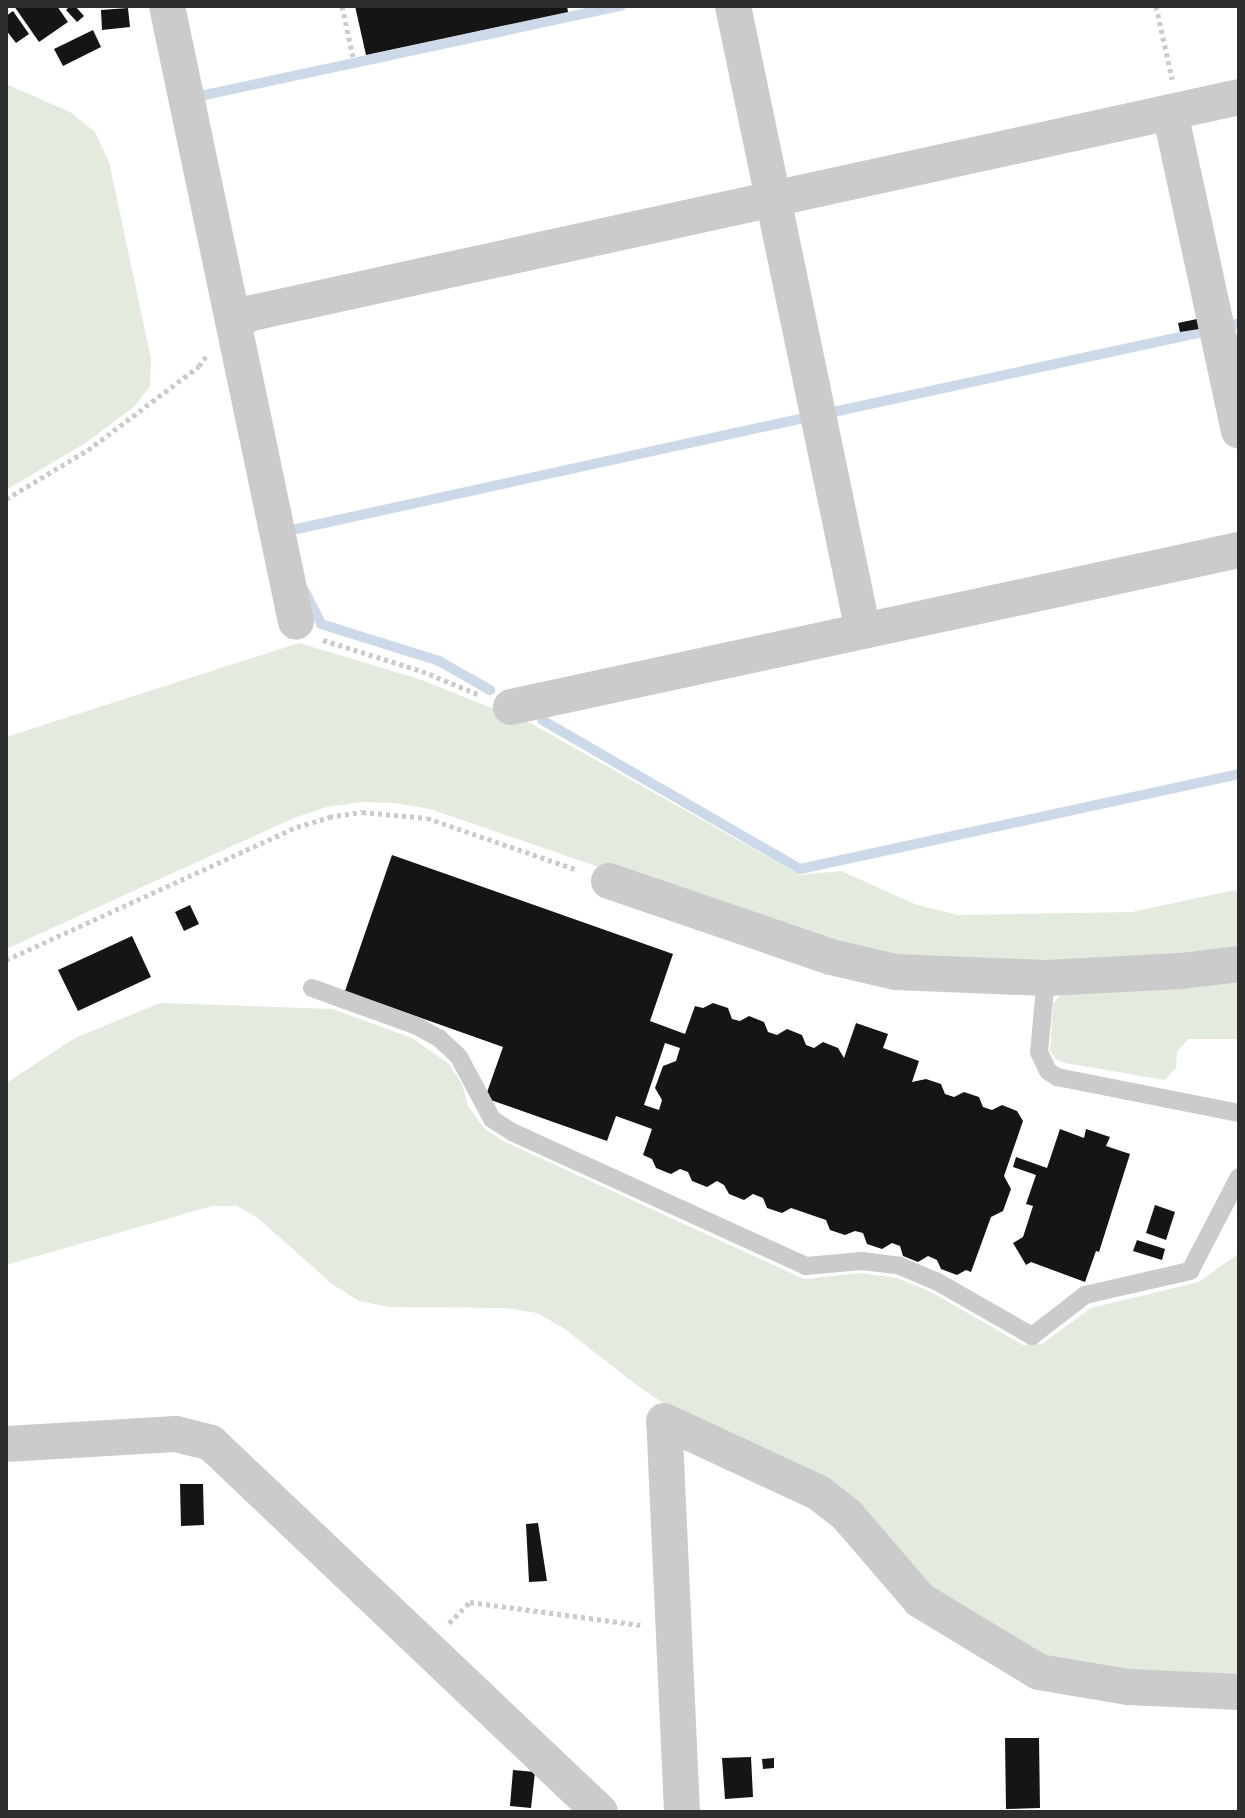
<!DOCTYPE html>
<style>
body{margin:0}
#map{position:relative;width:1245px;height:1818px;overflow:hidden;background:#fff;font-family:"Sofia Sans Condensed",sans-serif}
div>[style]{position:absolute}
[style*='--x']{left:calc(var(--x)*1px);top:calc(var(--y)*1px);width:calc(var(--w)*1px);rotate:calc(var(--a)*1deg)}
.green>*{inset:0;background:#e3eade}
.stream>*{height:10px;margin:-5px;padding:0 5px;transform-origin:5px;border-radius:5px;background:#ccd9e8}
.building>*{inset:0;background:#151515}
.path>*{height:5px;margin-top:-2.5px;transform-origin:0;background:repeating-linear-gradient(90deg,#cbcbcb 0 4px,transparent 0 8px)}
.lane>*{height:18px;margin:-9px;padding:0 9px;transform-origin:9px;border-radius:9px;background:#cbcbcb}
.street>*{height:36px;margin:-18px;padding:0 18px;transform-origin:18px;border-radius:18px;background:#cbcbcb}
span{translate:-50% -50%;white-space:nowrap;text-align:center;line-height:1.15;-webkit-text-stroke:8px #fff;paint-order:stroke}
.frame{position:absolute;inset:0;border:8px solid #2e2e2e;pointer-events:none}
</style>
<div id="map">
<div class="green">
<i style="clip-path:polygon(6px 84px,70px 112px,95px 132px,109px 162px,151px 359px,150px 386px,135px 406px,84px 444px,6px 490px)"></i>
<i style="clip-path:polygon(299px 643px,419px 679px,532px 724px,800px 875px,841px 871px,917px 905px,958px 915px,1132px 912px,1235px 890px,1239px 892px,1239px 954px,928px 964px,834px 948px,430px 809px,395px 803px,361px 802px,327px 807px,294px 818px,6px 949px,6px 737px)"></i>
<i style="clip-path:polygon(1239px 975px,1239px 1039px,1188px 1039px,1177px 1052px,1176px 1068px,1165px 1080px,1065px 1063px,1056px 1059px,1050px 1051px,1053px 1004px,1064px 990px)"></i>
<i style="clip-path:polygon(160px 1003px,332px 1009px,412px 1038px,449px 1064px,462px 1084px,468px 1106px,484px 1128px,505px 1142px,804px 1279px,861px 1273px,897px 1278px,931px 1292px,1023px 1345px,1042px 1344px,1091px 1308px,1199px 1282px,1239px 1253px,1239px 1679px,1168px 1678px,1027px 1652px,638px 1386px,562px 1327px,537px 1313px,507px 1308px,390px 1307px,359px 1301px,332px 1284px,259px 1219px,237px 1206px,212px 1206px,6px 1265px,6px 1083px,75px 1038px)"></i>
</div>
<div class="stream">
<i style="--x:200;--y:96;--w:431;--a:-12.1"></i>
<i style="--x:1236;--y:324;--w:3;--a:0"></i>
<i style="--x:833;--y:412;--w:373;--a:-12.2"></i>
<i style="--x:292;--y:530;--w:524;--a:-12.34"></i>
<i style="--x:304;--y:590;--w:38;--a:63"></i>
<i style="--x:321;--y:624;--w:124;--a:17.4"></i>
<i style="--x:439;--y:661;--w:59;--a:29.6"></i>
<i style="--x:542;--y:720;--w:298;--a:30"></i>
<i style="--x:800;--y:869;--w:449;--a:-12.2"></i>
</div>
<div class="building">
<i style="clip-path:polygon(14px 6px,57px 6px,68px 22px,39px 42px)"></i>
<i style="clip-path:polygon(70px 6px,75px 6px,84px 16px,77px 22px,66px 10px)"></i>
<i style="clip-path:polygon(355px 6px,567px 6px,568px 12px,366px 55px)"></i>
<i style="clip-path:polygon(128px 8px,130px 27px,102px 30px,101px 10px)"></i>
<i style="clip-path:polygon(13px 11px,29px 34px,16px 43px,6px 30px,6px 16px)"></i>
<i style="clip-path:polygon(93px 30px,101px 47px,63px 66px,54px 49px)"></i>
<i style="clip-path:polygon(1197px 319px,1199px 329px,1180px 332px,1178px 323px)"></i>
<i style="clip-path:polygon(evenodd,392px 855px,673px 954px,650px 1021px,685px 1034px,695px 1006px,703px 1008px,713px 1003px,728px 1008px,732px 1019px,740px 1021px,749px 1016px,764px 1022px,768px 1032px,777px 1035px,787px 1029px,802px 1035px,806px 1045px,814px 1048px,823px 1042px,838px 1048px,844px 1058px,856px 1023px,888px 1034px,883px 1048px,919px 1061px,912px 1082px,926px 1079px,941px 1084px,945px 1094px,954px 1097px,964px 1092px,979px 1097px,983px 1107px,992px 1110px,1002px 1105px,1017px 1111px,1023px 1121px,1004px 1176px,1011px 1189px,1003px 1211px,991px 1217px,971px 1272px,966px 1270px,957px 1275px,941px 1269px,937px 1260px,928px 1256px,918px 1262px,903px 1256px,900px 1246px,892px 1243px,882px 1249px,867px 1244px,863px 1233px,855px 1231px,845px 1235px,830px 1230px,826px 1220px,791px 1208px,782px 1213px,767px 1208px,763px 1198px,753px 1194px,744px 1200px,729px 1194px,724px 1185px,717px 1181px,707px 1187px,692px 1181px,688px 1172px,680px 1169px,671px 1174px,656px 1168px,652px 1159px,643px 1155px,652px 1129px,616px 1116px,607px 1141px,485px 1098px,503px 1047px,345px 991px,392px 855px,665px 1043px,680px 1048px,676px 1061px,663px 1066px,655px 1088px,662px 1100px,659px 1110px,644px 1105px,665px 1043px)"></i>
<i style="clip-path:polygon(190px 905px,199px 924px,184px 931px,175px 912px)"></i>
<i style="clip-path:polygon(132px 936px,151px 977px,78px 1011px,58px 970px)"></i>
<i style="clip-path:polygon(1060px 1129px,1084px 1138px,1086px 1129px,1110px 1137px,1106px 1146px,1130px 1154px,1099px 1252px,1096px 1251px,1085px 1282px,1031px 1262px,1026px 1265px,1013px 1243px,1023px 1237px,1033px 1206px,1026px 1204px,1036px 1175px,1013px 1167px,1016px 1157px,1047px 1168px)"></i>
<i style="clip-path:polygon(1155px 1205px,1175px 1212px,1166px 1240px,1146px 1233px)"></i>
<i style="clip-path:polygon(1137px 1240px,1165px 1249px,1162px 1260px,1133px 1251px)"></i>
<i style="clip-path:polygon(180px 1484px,203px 1484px,204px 1525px,181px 1526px)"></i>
<i style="clip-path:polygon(538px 1523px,547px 1581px,529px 1582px,526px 1524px)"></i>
<i style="clip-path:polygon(1005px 1738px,1039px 1738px,1040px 1808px,1006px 1809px)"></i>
<i style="clip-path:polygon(751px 1757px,753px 1797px,725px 1799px,722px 1758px)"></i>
<i style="clip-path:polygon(774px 1758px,774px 1768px,763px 1769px,762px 1759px)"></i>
<i style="clip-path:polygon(513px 1770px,535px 1772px,531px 1808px,510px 1806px)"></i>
</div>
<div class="path">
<i style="--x:342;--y:6;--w:52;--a:77.8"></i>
<i style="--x:1156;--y:6;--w:75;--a:77.6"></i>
<i style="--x:6;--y:499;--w:96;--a:-30.9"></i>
<i style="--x:88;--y:450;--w:139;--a:-37.1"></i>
<i style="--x:199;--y:366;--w:12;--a:-55"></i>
<i style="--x:323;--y:640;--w:104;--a:17.4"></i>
<i style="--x:422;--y:671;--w:63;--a:22.5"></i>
<i style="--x:6;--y:960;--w:320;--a:-24.6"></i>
<i style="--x:297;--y:827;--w:34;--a:-17"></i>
<i style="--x:329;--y:817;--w:33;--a:-9"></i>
<i style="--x:362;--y:812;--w:65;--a:5.3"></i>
<i style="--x:427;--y:818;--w:160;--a:19"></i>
<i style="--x:449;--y:1623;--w:30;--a:-45"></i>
<i style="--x:470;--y:1602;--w:172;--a:7.7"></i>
</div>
<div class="lane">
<i style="--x:1046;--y:978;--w:74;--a:95.4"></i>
<i style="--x:1039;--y:1052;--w:21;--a:65"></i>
<i style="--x:1048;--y:1071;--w:11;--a:34"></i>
<i style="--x:1057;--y:1077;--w:186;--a:11.2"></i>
<i style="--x:312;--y:988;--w:112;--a:19.9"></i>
<i style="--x:417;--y:1026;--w:26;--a:29"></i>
<i style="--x:440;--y:1039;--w:26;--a:43"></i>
<i style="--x:459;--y:1057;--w:70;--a:62"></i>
<i style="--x:492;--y:1119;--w:24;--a:33"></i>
<i style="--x:512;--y:1132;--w:323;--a:24.5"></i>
<i style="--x:806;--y:1266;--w:56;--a:-5.1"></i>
<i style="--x:862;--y:1261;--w:38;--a:7"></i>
<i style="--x:900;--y:1266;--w:39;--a:23"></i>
<i style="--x:936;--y:1281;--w:111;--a:29.8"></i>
<i style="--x:1032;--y:1336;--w:67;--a:-37.7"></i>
<i style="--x:1085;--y:1295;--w:108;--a:-12.9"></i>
<i style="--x:1190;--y:1271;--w:106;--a:-62.5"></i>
</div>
<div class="street">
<i style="--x:167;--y:6;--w:629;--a:78.17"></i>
<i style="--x:733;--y:6;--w:638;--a:78.25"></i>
<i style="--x:1170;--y:112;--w:326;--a:77.8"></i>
<i style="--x:233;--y:321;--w:21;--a:-23"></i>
<i style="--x:252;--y:313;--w:1010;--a:-12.34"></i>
<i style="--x:511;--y:707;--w:745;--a:-12.17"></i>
<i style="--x:609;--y:881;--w:235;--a:18.9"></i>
<i style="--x:831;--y:957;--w:66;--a:13.2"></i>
<i style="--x:895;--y:972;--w:151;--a:2.3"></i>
<i style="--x:1046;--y:978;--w:135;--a:-3"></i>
<i style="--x:1181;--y:971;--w:58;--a:-6.9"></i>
<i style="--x:6;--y:1444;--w:170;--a:-3.4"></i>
<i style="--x:176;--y:1434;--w:36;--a:14"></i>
<i style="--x:211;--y:1443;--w:536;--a:43.49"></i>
<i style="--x:682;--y:1812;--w:391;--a:-92.6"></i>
<i style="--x:664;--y:1421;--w:171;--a:24.9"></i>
<i style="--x:819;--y:1493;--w:36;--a:38"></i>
<i style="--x:847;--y:1515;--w:112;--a:49.3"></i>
<i style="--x:920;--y:1600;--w:139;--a:31.2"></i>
<i style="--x:1039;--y:1672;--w:90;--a:9.6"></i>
<i style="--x:1128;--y:1687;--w:111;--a:2.6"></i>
</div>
<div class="frame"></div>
</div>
